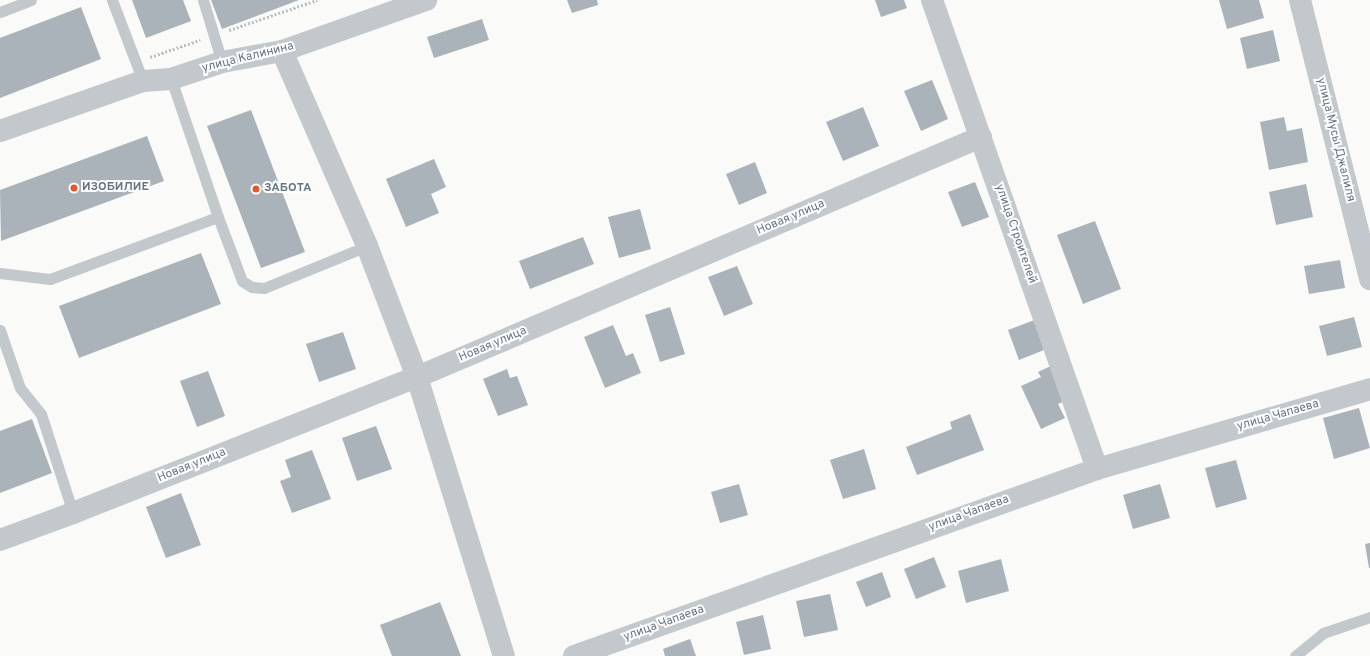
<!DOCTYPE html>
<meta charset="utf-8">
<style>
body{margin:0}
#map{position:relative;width:1370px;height:656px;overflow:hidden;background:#fafaf8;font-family:Overpass,sans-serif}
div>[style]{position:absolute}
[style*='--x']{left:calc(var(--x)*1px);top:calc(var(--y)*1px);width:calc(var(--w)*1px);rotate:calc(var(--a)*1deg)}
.building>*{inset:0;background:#aab3b9}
.path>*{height:2.5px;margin-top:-1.25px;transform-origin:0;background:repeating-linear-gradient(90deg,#bbbfc2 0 2px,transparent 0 4px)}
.service>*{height:11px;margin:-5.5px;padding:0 5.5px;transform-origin:5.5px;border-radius:5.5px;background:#c3c8cc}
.minor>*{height:22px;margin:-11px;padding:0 11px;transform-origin:11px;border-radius:11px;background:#c3c8cc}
.tertiary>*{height:22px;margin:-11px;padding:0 11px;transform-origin:11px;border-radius:11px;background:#c3c8cc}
.dots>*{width:11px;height:11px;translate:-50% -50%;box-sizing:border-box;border:2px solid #fff;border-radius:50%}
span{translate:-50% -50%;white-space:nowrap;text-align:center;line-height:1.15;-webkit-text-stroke:4px #fff;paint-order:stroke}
.street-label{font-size:12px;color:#657683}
.poi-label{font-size:12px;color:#657683;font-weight:700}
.left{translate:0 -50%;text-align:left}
</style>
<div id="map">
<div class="building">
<i style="clip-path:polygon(132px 0,183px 0,191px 21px,146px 38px)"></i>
<i style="clip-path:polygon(211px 0,299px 0,222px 29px)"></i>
<i style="clip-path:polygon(567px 0,597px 0,598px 5px,572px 13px)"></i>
<i style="clip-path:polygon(875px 0,904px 0,907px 8px,881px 17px)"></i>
<i style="clip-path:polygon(1219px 0,1259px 0,1264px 18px,1227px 29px)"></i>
<i style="clip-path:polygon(81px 7px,101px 59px,0 98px,0 38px)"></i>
<i style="clip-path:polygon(482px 19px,489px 40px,434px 58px,427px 37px)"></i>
<i style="clip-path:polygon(1273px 30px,1280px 61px,1247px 69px,1240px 38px)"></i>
<i style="clip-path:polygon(932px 80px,948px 119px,921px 131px,904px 91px)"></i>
<i style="clip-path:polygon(863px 107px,879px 146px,843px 161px,826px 122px)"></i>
<i style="clip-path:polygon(251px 110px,305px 252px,261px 268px,207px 126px)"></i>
<i style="clip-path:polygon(1284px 117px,1287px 131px,1302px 128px,1308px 162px,1269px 170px,1260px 122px)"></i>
<i style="clip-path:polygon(147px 136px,164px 181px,1px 241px,0 190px)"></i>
<i style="clip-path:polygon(434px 159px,446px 187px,431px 194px,439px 213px,406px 227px,386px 179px)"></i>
<i style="clip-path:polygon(755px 162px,767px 193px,739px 205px,726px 174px)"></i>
<i style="clip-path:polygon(975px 182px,989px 217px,962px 227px,948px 192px)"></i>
<i style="clip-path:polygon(1306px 184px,1313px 217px,1276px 225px,1269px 192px)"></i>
<i style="clip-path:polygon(640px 209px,651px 249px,619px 258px,608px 217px)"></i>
<i style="clip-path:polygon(1095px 221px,1121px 289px,1083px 304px,1057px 235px)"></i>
<i style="clip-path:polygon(583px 237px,594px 264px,530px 289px,519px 261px)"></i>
<i style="clip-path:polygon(201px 253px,221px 304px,79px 358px,59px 306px)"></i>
<i style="clip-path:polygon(1340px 260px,1345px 288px,1309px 294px,1304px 266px)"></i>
<i style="clip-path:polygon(737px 266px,753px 304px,724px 316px,708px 277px)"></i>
<i style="clip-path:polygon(670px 307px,685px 354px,660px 362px,645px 315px)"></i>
<i style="clip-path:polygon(1354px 317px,1362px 347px,1327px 356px,1319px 326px)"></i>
<i style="clip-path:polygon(1037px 319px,1049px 348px,1019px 360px,1008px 330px)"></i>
<i style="clip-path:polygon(613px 325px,626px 356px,633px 353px,641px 373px,605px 388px,584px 337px)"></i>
<i style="clip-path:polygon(343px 332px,356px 369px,319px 382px,306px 344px)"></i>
<i style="clip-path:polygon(1053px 365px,1069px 399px,1058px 404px,1065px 418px,1041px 429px,1021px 386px,1041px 377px,1038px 372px)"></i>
<i style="clip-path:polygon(507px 369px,510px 378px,517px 376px,528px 405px,498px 416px,483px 379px)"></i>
<i style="clip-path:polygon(208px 371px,225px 416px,197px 427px,180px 381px)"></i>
<i style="clip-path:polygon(1359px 408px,1370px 448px,1334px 459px,1323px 418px)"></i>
<i style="clip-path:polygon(970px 414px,984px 450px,917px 475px,906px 447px,952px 429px,950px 422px)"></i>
<i style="clip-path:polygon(32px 419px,52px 473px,0 493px,0 431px)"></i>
<i style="clip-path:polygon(376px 426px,392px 469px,357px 481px,342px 438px)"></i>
<i style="clip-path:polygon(864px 449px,876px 489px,843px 499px,830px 460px)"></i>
<i style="clip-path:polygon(312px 450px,331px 499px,292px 513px,280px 481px,291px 477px,285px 460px)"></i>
<i style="clip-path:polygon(1236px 460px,1247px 499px,1216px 508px,1205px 468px)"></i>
<i style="clip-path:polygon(739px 484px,748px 515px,720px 523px,711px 492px)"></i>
<i style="clip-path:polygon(1160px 484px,1170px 518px,1133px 529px,1123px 495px)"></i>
<i style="clip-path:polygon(181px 493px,201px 545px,166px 558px,146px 507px)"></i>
<i style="clip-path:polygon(1370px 543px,1370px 568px,1369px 568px,1365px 544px)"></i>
<i style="clip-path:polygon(934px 557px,946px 587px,916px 599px,904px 569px)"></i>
<i style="clip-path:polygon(1001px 559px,1009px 591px,966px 603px,958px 571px)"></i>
<i style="clip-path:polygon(882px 572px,891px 597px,866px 607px,856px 582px)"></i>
<i style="clip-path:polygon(830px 594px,838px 630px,804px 637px,796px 601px)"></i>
<i style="clip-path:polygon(440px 602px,461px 656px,392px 656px,380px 625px)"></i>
<i style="clip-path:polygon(763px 615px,771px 649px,744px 655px,736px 622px)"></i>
<i style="clip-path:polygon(690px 639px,696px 656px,665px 656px,663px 649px)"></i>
</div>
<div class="path">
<i style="--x:229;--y:30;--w:93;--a:-18.8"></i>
<i style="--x:150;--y:57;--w:53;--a:-18.8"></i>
</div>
<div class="service">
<i style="--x:112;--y:0;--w:87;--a:69.1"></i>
<i style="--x:203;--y:0;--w:65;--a:73"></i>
<i style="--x:0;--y:12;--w:33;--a:-21"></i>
<i style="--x:218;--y:217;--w:68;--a:69.4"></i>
<i style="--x:242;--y:281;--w:12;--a:31"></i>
<i style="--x:252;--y:287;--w:12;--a:5"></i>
<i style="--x:264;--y:288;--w:111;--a:-22.2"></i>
<i style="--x:0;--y:273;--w:50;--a:6.8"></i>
<i style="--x:50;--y:279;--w:179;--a:-20.3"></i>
<i style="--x:218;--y:217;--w:146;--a:-108.8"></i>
<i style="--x:0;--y:330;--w:61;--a:71"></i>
<i style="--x:20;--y:388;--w:33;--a:51"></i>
<i style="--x:41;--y:414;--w:104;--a:72.1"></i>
<i style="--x:1295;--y:656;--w:36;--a:-39"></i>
<i style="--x:1323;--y:633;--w:50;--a:-18.8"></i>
</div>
<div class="minor">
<i style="--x:932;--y:0;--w:497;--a:70.6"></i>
<i style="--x:1300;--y:0;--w:288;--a:75.9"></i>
<i style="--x:282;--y:51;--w:213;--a:66.4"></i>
<i style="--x:367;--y:246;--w:140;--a:69.1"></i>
<i style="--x:417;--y:377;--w:292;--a:72.7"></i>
<i style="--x:0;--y:540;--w:78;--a:-20.3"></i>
<i style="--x:73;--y:513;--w:370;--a:-21.6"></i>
<i style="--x:417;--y:377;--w:613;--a:-23.05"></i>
<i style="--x:574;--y:656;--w:555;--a:-19.67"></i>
<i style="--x:1097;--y:469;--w:284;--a:-16.3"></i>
</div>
<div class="tertiary">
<i style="--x:0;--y:131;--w:151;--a:-19.3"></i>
<i style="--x:143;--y:81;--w:28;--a:-4"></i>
<i style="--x:171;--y:79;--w:54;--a:-18.4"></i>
<i style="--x:222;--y:62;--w:61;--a:-10.4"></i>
<i style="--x:282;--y:51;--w:153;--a:-19.5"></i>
</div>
<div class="dots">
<i style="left:74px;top:188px;background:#e4572e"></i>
<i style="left:256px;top:189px;background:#e4572e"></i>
</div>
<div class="street-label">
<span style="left:248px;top:58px;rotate:-14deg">улица Калинина</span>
<span style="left:1335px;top:140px;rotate:76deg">улица Мусы Джалиля</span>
<span style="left:791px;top:218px;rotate:-23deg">Новая улица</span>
<span style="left:1015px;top:234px;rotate:71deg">улица Строителей</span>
<span style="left:493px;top:345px;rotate:-23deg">Новая улица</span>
<span style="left:1278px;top:416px;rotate:-16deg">улица Чапаева</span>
<span style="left:192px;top:466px;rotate:-22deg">Новая улица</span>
<span style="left:969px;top:514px;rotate:-20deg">улица Чапаева</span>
<span style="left:664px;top:624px;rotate:-20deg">улица Чапаева</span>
</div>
<div class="poi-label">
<span class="left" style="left:82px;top:188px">ИЗОБИЛИЕ</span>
<span class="left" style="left:264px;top:189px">ЗАБОТА</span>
</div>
</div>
